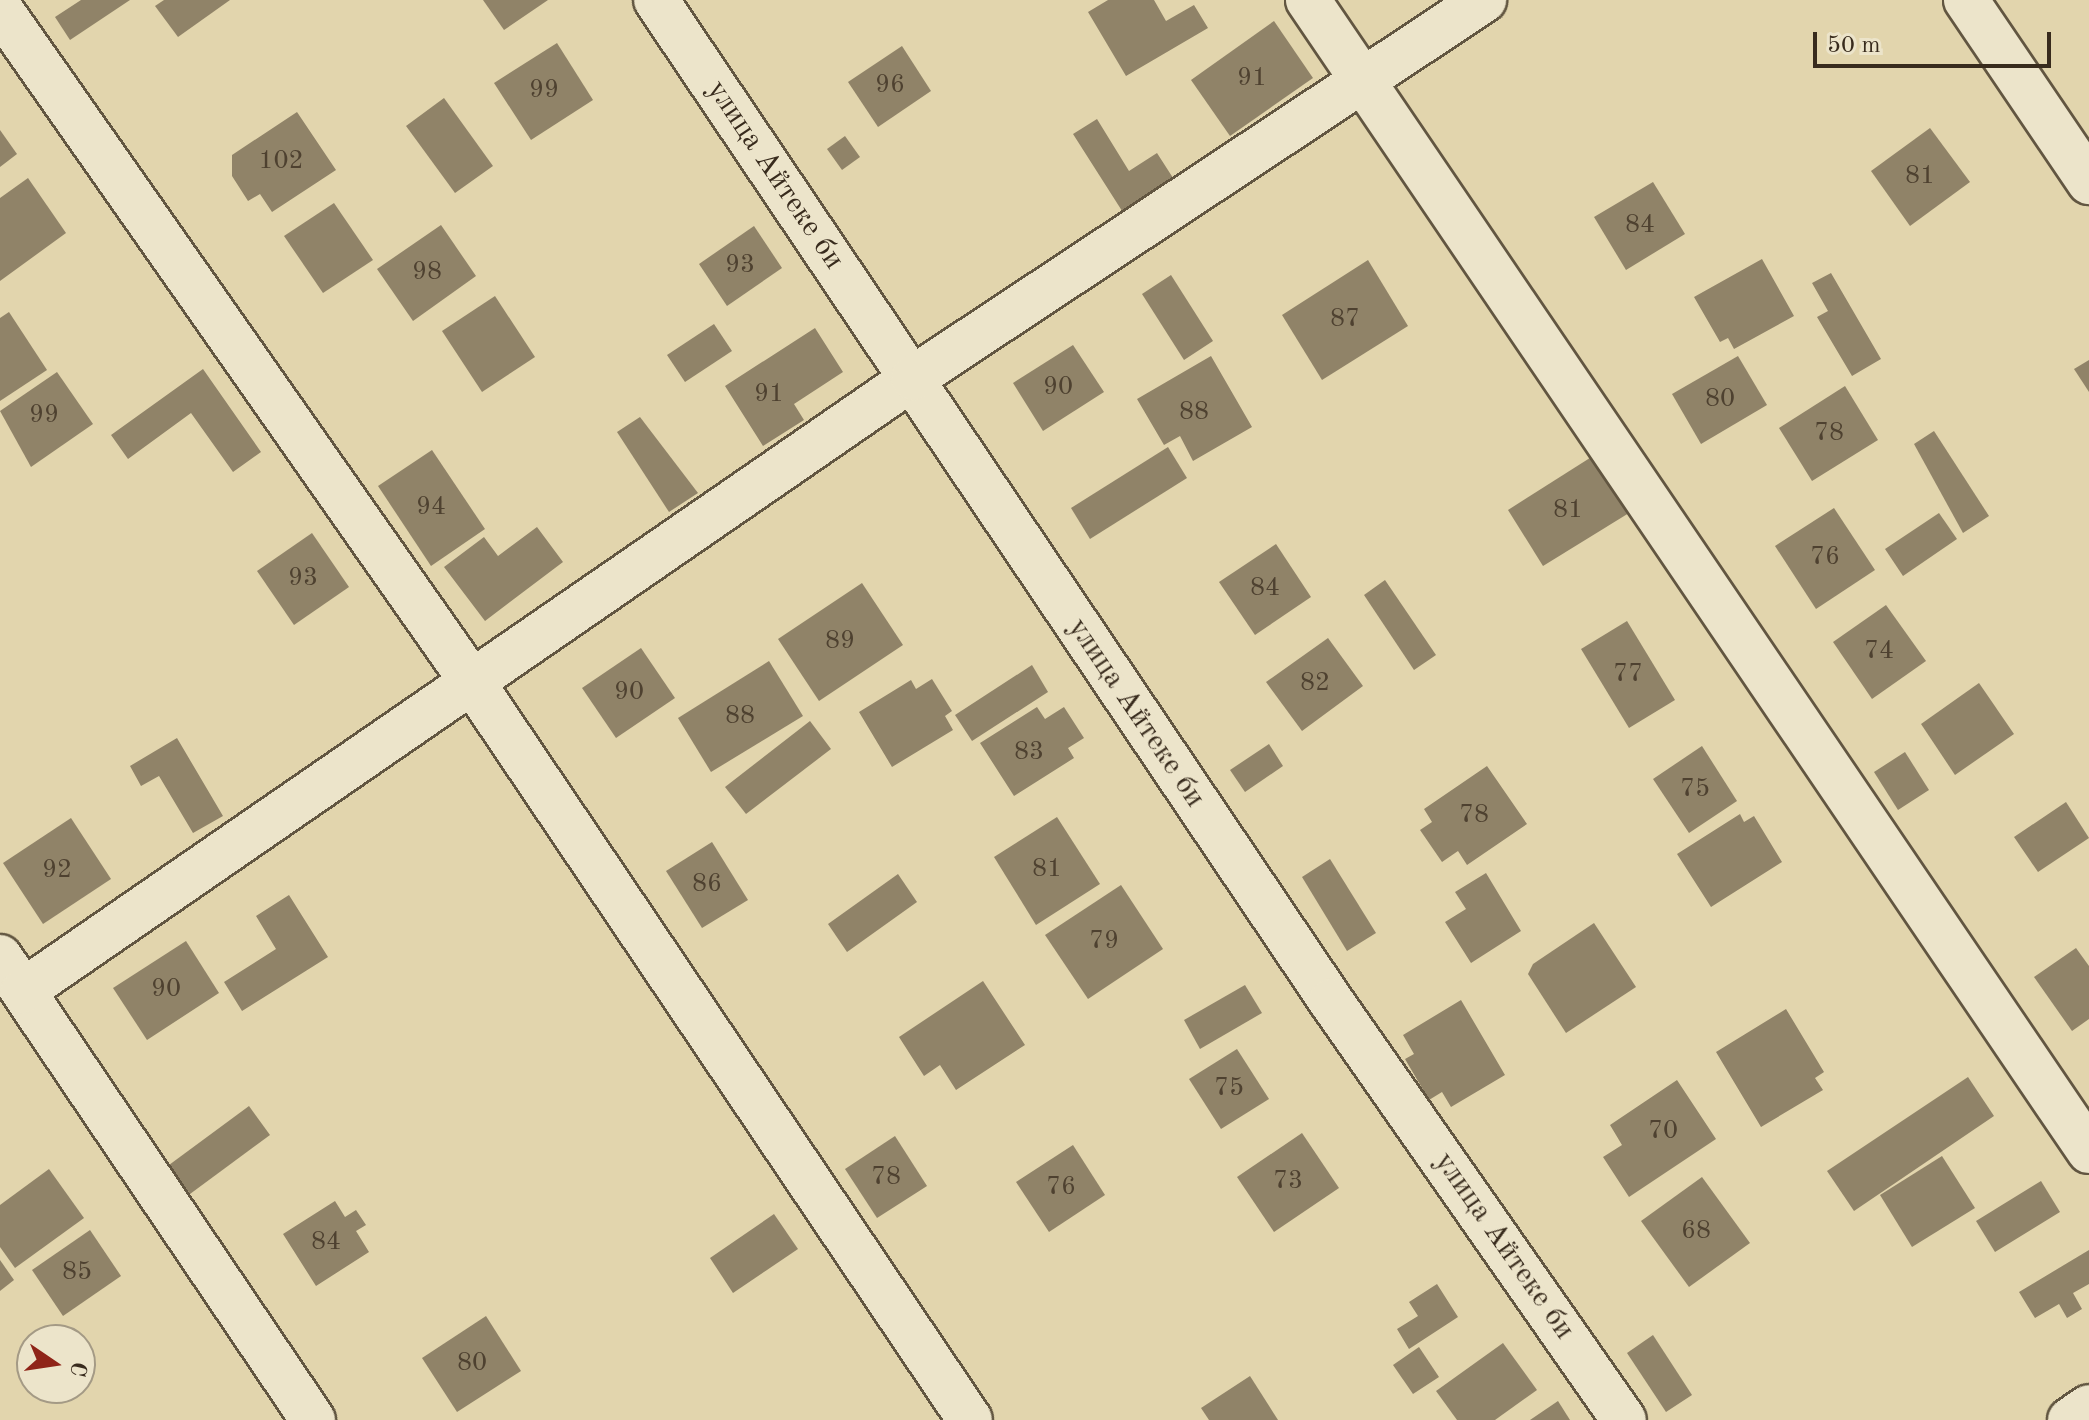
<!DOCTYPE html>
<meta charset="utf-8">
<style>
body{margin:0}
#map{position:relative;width:2089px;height:1420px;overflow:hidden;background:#e2d5ad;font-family:"Old Standard TT",serif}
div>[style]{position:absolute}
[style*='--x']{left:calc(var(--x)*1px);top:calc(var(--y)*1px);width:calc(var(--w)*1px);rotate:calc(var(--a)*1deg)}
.building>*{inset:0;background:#908368}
.roads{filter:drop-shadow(2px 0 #625641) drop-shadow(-2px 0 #625641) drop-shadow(0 2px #625641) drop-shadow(0 -2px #625641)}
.minor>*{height:44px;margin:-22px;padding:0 22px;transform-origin:22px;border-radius:22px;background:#ece4ca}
span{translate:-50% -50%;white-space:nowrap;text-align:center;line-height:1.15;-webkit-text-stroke:8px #ece4ca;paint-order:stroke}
.number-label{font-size:26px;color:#4e4130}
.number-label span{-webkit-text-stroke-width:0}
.street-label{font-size:30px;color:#382b1d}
.north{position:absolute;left:16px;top:1324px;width:80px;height:80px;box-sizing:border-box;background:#ece4ca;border:2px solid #a49a85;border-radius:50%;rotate:103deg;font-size:22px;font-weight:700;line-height:32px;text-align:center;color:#382b1d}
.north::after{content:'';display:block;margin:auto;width:28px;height:36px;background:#8f2418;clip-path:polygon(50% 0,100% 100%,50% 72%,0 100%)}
.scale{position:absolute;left:1813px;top:32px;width:238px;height:36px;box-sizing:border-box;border:4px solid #382b1d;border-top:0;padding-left:10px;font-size:24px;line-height:28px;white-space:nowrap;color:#382b1d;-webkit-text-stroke:6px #ece4ca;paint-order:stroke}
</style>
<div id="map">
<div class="building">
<i style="clip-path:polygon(81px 0,130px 0,70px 40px,55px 17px)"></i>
<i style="clip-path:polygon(164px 0,230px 0,178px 37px,155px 6px)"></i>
<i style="clip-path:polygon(483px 0,548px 0,504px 30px)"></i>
<i style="clip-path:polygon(1108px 0,1154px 0,1166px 21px,1194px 5px,1208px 28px,1126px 76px,1088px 12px)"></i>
<i style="clip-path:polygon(1274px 21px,1313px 78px,1230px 136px,1191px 80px)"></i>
<i style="clip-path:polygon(557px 43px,593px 100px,531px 140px,494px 83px)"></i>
<i style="clip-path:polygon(902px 46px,931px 91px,878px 127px,848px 82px)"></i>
<i style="clip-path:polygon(444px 98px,493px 166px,455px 193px,406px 126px)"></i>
<i style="clip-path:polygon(297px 112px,336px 170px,272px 212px,260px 194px,248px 201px,232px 176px,232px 155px)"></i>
<i style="clip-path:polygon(1097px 119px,1129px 171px,1157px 153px,1175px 181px,1124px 214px,1073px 134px)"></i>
<i style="clip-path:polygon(1930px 128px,1970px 182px,1910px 226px,1871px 171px)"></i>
<i style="clip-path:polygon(0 130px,17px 154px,0 167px)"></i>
<i style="clip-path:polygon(845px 136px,860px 157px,842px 170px,827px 149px)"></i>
<i style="clip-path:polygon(28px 178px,66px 233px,0 281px,0 198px)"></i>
<i style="clip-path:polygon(1653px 182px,1685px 234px,1626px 270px,1594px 217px)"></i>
<i style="clip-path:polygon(334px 203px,373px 260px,323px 293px,284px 236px)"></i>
<i style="clip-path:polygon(441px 225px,476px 276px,413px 321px,377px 269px)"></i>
<i style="clip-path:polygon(754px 226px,782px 268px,727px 306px,699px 264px)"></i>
<i style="clip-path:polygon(1762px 259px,1794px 316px,1734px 349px,1728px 338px,1720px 342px,1694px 297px)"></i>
<i style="clip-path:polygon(1368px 260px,1408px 326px,1322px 380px,1282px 315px)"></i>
<i style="clip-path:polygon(1831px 273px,1881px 359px,1852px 376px,1817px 317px,1828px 311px,1812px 283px)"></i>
<i style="clip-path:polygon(1171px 275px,1213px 341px,1184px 360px,1142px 294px)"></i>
<i style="clip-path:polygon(495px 296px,535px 357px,482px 392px,442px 331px)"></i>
<i style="clip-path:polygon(9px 312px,47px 370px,0 401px,0 318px)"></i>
<i style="clip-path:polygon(714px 324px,732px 351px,685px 382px,667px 355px)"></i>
<i style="clip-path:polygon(815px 328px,843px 372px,794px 404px,804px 420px,763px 446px,725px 386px)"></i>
<i style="clip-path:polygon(1073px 345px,1104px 392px,1043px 431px,1013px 383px)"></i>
<i style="clip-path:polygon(1211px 356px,1252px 427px,1193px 461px,1180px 436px,1164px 445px,1137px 399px)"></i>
<i style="clip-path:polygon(1738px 356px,1767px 405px,1701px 444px,1672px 394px)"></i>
<i style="clip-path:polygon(2089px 360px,2089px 392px,2074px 369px)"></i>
<i style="clip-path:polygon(203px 369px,261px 452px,233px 472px,191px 413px,128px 459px,111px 435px)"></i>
<i style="clip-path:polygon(57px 372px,93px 424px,31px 467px,0 411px)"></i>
<i style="clip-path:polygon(1845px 386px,1878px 440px,1812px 481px,1779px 428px)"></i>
<i style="clip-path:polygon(640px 417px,698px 493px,669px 512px,617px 432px)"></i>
<i style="clip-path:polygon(1934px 431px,1989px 516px,1963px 533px,1914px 444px)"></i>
<i style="clip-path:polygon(1168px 447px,1187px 478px,1090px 539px,1071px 508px)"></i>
<i style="clip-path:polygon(432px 450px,485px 529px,431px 566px,378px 486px)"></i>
<i style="clip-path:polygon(1593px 456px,1629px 513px,1543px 566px,1508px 510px)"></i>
<i style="clip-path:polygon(1834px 508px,1875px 570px,1816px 609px,1775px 546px)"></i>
<i style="clip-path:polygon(1939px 513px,1957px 539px,1903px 576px,1885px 549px)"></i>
<i style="clip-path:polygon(537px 527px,563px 562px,485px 621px,444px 567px,484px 537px,498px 556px)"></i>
<i style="clip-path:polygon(312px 533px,349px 587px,294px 625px,257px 571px)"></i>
<i style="clip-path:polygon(1276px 544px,1311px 597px,1255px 635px,1219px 582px)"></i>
<i style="clip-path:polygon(1385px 580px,1436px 655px,1414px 670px,1364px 595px)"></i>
<i style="clip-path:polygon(862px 583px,903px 645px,819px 701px,778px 639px)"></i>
<i style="clip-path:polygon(1886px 605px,1926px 661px,1872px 699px,1833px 642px)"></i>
<i style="clip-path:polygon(1627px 621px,1675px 700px,1629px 728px,1581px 649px)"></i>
<i style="clip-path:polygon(1328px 638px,1363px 686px,1302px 731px,1266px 682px)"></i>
<i style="clip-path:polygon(641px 648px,675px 698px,616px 738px,582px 688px)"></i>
<i style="clip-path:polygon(769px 661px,803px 716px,711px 772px,678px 718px)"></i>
<i style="clip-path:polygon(1032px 665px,1048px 692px,972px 741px,955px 715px)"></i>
<i style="clip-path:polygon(932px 679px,952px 711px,945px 716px,953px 730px,892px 767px,859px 712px,911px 680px,916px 689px)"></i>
<i style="clip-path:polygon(1979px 683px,2014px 734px,1955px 775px,1921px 724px)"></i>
<i style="clip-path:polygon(1037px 707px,1045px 719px,1064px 707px,1084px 738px,1068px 748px,1074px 758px,1014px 796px,980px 743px)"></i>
<i style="clip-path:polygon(810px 721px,831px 749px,746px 814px,725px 787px)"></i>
<i style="clip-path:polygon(177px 738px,223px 816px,193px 833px,159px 776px,141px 786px,130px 766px)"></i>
<i style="clip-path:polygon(1269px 744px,1283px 766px,1245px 792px,1230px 770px)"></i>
<i style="clip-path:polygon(1702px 746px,1737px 801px,1689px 833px,1653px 779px)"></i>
<i style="clip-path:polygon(1905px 752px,1929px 790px,1898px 810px,1874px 772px)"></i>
<i style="clip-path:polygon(1487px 766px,1527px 824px,1467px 865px,1458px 851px,1442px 862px,1420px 830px,1432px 822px,1424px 809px)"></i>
<i style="clip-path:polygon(2066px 802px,2089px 838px,2038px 872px,2014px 837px)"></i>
<i style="clip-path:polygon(1740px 814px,1744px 822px,1754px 816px,1782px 862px,1711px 907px,1677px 854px)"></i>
<i style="clip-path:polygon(1057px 817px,1100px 884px,1036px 925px,994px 857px)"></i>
<i style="clip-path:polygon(71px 818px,111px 879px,43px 924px,3px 863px)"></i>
<i style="clip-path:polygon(712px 842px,748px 900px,702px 928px,666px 871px)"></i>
<i style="clip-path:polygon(1330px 859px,1376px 933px,1347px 951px,1302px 877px)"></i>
<i style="clip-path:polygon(1486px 873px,1521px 931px,1471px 963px,1445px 922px,1466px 909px,1455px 892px)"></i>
<i style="clip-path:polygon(898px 874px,917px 902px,847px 952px,828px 924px)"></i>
<i style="clip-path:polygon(1121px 885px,1163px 949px,1088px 999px,1045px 935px)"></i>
<i style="clip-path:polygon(289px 895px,328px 957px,242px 1011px,224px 982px,276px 949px,256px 916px)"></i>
<i style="clip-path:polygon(1594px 923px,1636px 987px,1566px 1033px,1528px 974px,1533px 964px)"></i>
<i style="clip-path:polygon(186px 941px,219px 993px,147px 1040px,113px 988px)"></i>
<i style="clip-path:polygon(2076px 948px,2089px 966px,2089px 1019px,2072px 1031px,2034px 977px)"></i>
<i style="clip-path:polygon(983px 981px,1025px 1045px,956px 1090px,940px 1065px,924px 1076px,899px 1037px)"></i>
<i style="clip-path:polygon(1245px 985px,1262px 1013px,1200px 1049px,1184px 1020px)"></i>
<i style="clip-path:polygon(1461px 1000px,1505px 1075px,1451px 1107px,1442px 1092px,1429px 1100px,1405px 1059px,1414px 1054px,1403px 1035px)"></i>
<i style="clip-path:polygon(1786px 1009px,1824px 1072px,1815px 1078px,1823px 1090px,1761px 1127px,1716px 1052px)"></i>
<i style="clip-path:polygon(1237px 1049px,1269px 1099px,1221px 1129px,1189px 1079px)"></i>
<i style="clip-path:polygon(1968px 1077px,1994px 1116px,1854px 1211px,1827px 1171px)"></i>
<i style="clip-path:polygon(1677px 1080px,1716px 1139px,1629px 1197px,1603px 1157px,1622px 1145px,1610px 1125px)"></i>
<i style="clip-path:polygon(249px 1106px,270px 1135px,190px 1194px,169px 1165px)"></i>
<i style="clip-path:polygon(1302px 1133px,1339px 1188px,1274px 1232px,1237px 1177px)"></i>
<i style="clip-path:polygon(895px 1136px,927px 1186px,877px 1218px,845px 1169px)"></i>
<i style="clip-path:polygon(1073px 1145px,1105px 1195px,1049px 1232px,1016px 1182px)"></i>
<i style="clip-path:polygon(1942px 1156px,1975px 1208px,1912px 1247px,1880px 1195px)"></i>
<i style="clip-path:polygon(49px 1169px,84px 1218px,15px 1268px,0 1247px,0 1205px)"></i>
<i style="clip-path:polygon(1702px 1177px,1750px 1243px,1689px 1287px,1641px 1221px)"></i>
<i style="clip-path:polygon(2041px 1181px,2060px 1212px,1995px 1252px,1976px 1221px)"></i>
<i style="clip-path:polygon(335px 1201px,345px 1217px,356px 1210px,366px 1225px,356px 1231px,369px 1252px,316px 1286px,283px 1234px)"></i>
<i style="clip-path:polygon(774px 1214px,798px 1249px,733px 1293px,710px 1258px)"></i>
<i style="clip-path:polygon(90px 1230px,121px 1276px,63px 1316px,32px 1270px)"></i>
<i style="clip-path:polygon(2089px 1250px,2089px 1284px,2073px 1293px,2082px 1309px,2067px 1318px,2059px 1304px,2035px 1318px,2019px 1292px)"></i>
<i style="clip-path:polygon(0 1260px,14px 1280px,0 1291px)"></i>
<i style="clip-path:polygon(1437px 1284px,1458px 1317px,1409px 1349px,1397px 1329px,1418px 1316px,1409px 1302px)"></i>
<i style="clip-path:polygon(486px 1316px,521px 1371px,457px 1412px,422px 1358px)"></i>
<i style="clip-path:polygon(1653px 1335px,1692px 1395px,1666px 1412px,1627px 1353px)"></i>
<i style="clip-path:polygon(1503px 1343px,1537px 1390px,1495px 1420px,1457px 1420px,1436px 1391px)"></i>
<i style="clip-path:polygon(1419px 1347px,1439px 1377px,1413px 1394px,1393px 1365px)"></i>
<i style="clip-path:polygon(1250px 1376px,1278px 1420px,1209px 1420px,1201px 1408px)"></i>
<i style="clip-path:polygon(1558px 1401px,1570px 1420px,1530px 1420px)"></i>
</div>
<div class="roads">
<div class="minor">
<i style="--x:656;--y:0;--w:1207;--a:56.01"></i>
<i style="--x:1331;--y:1001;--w:511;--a:55.04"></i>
<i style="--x:1308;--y:0;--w:1391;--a:55.84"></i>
<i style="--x:1966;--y:0;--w:220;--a:55.9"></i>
<i style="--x:0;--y:9;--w:827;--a:54.95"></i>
<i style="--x:475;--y:686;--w:885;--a:56"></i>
<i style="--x:0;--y:957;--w:559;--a:55.94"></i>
<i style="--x:23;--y:991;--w:1081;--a:-34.56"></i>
<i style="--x:913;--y:378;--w:685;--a:-33.5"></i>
<i style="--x:2070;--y:1420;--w:23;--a:-34"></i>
</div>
</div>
<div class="number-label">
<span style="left:1252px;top:79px">91</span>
<span style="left:890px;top:86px">96</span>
<span style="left:544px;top:91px">99</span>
<span style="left:281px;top:162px">102</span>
<span style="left:1920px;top:177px">81</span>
<span style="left:1640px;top:226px">84</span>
<span style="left:740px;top:266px">93</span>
<span style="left:427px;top:273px">98</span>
<span style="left:1345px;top:320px">87</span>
<span style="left:1058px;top:388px">90</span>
<span style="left:769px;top:395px">91</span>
<span style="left:1720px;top:400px">80</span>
<span style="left:1194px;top:413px">88</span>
<span style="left:44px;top:416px">99</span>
<span style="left:1829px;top:434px">78</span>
<span style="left:431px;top:508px">94</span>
<span style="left:1568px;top:511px">81</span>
<span style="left:1825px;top:558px">76</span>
<span style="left:303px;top:579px">93</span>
<span style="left:1265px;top:589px">84</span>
<span style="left:840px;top:642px">89</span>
<span style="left:1879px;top:652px">74</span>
<span style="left:1628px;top:675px">77</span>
<span style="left:1315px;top:684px">82</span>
<span style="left:629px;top:693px">90</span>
<span style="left:740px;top:717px">88</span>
<span style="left:1029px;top:753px">83</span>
<span style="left:1695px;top:790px">75</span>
<span style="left:1474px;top:816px">78</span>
<span style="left:1047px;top:870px">81</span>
<span style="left:57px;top:871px">92</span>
<span style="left:707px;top:885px">86</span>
<span style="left:1104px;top:942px">79</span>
<span style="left:166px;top:990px">90</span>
<span style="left:1229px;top:1089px">75</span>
<span style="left:1663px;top:1132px">70</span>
<span style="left:886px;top:1178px">78</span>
<span style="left:1288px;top:1182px">73</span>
<span style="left:1061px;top:1188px">76</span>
<span style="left:1696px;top:1232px">68</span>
<span style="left:326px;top:1243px">84</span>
<span style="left:77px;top:1273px">85</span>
<span style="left:472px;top:1364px">80</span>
</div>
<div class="street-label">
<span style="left:775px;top:175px;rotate:56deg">улица Айтеке би</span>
<span style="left:1136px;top:713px;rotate:56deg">улица Айтеке би</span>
<span style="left:1504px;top:1246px;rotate:55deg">улица Айтеке би</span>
</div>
<div class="north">С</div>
<div class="scale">50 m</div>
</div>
